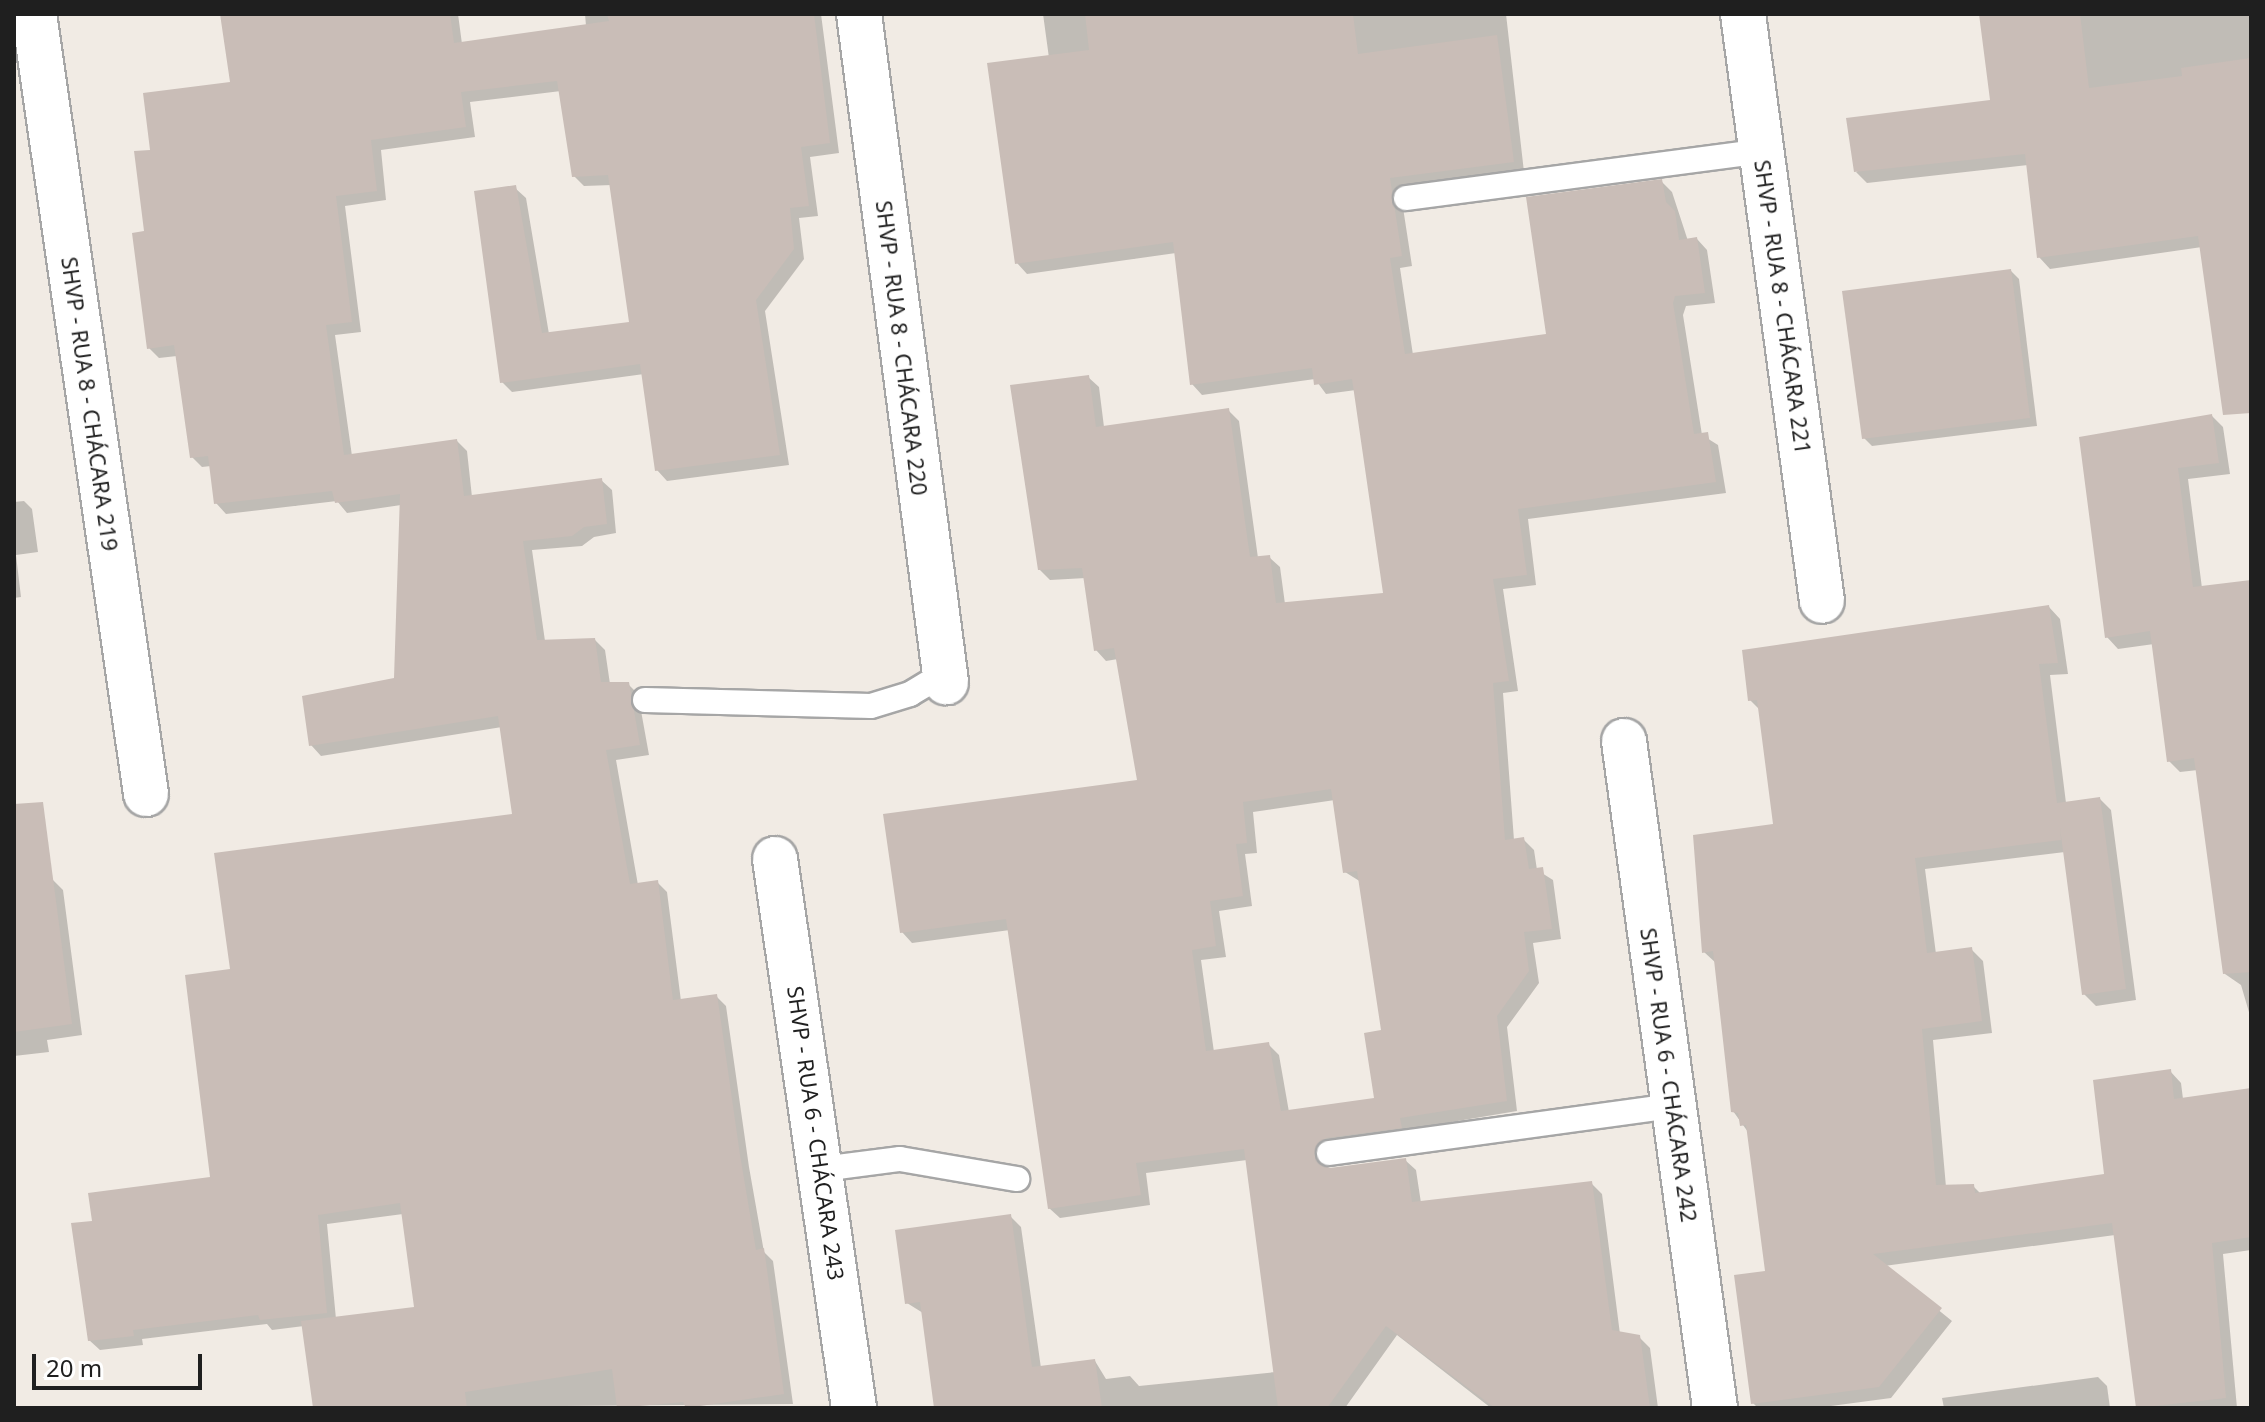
<!DOCTYPE html>
<meta charset="utf-8">
<style>
body{margin:0}
#map{position:relative;width:2265px;height:1422px;overflow:hidden;background:#f1ebe4;font-family:"Noto Sans",sans-serif}
div>[style]{position:absolute}
[style*='--x']{left:calc(var(--x)*1px);top:calc(var(--y)*1px);width:calc(var(--w)*1px);rotate:calc(var(--a)*1deg)}
.shadow>*{inset:0;background:#0003}
.building>*{inset:0;background:#c9bdb7}
.roads{filter:drop-shadow(2px 0 #a6a6a6) drop-shadow(-2px 0 #a6a6a6) drop-shadow(0 2px #a6a6a6) drop-shadow(0 -2px #a6a6a6)}
.lane>*{height:24px;margin:-12px;padding:0 12px;transform-origin:12px;border-radius:12px;background:#fff}
.street>*{height:44px;margin:-22px;padding:0 22px;transform-origin:22px;border-radius:22px;background:#fff}
span{translate:-50% -50%;white-space:nowrap;text-align:center;line-height:1.15;-webkit-text-stroke:6px #fff;paint-order:stroke}
.street-label{font-size:22px;color:#1f1f1f}
.frame{position:absolute;inset:0;border:16px solid #1f1f1f;pointer-events:none}
.scale{position:absolute;left:32px;top:1354px;width:170px;height:36px;box-sizing:border-box;border:4px solid #1f1f1f;border-top:0;padding-left:10px;font-size:24px;line-height:28px;white-space:nowrap;color:#1f1f1f;-webkit-text-stroke:6px #fff;paint-order:stroke}
</style>
<div id="map">
<div class="shadow">
<i style="clip-path:polygon(evenodd,222px 14px,458px 14px,462px 44px,586px 26px,585px 14px,821px 14px,839px 153px,810px 157px,818px 216px,799px 218px,804px 259px,765px 311px,789px 465px,667px 481px,657px 470px,644px 374px,512px 392px,502px 382px,515px 188px,526px 198px,549px 334px,631px 324px,612px 185px,584px 186px,574px 176px,561px 91px,470px 102px,475px 137px,381px 150px,386px 200px,345px 206px,361px 332px,335px 335px,352px 456px,457px 441px,467px 451px,472px 497px,601px 480px,612px 490px,616px 533px,594px 537px,582px 546px,532px 550px,545px 641px,595px 640px,605px 650px,610px 684px,628px 684px,638px 694px,649px 755px,616px 760px,638px 885px,657px 882px,667px 892px,681px 1001px,716px 996px,726px 1006px,749px 1167px,764px 1252px,773px 1261px,793px 1404px,315px 1408px,304px 1326px,272px 1330px,267px 1324px,142px 1339px,143px 1345px,100px 1350px,89px 1340px,94px 1223px,212px 1179px,233px 971px,514px 815px,502px 727px,321px 756px,311px 745px,396px 680px,401px 505px,347px 513px,337px 501px,226px 514px,216px 503px,211px 466px,202px 467px,192px 457px,177px 356px,159px 358px,149px 348px,146px 233px,152px 152px,233px 83px,222px 14px,403px 1214px,417px 1309px,336px 1319px,327px 1224px,403px 1214px)"></i>
<i style="clip-path:polygon(evenodd,1043px 14px,1506px 14px,1524px 172px,1400px 188px,1412px 266px,1400px 268px,1413px 355px,1548px 336px,1661px 181px,1672px 192px,1688px 241px,1697px 239px,1707px 250px,1715px 303px,1686px 306px,1683px 315px,1702px 435px,1718px 445px,1726px 493px,1528px 519px,1536px 585px,1503px 589px,1518px 691px,1503px 693px,1514px 840px,1523px 839px,1534px 850px,1537px 870px,1553px 880px,1561px 939px,1533px 943px,1539px 983px,1507px 1027px,1517px 1111px,1410px 1129px,1411px 1138px,1337px 1148px,1324px 1165px,1330px 1170px,1405px 1160px,1416px 1170px,1421px 1203px,1591px 1183px,1602px 1194px,1620px 1334px,1639px 1337px,1650px 1348px,1658px 1408px,1491px 1408px,1397px 1335px,1345px 1408px,936px 1408px,923px 1313px,907px 1303px,1010px 1216px,1021px 1227px,1041px 1368px,1095px 1361px,1106px 1379px,1130px 1376px,1139px 1386px,1276px 1372px,1247px 1160px,1146px 1173px,1150px 1205px,1060px 1218px,1049px 1208px,1010px 930px,912px 943px,902px 932px,1139px 781px,1118px 659px,1106px 661px,1096px 650px,1086px 578px,1050px 580px,1039px 569px,1088px 377px,1099px 387px,1104px 427px,1228px 410px,1239px 421px,1258px 558px,1269px 557px,1280px 567px,1285px 604px,1386px 595px,1356px 390px,1326px 394px,1315px 379px,1202px 395px,1192px 384px,1176px 253px,1027px 274px,1017px 263px,1049px 58px,1043px 14px,1335px 800px,1345px 872px,1361px 882px,1383px 1032px,1376px 1100px,1289px 1112px,1279px 1055px,1268px 1044px,1214px 1052px,1201px 960px,1226px 957px,1219px 911px,1252px 906px,1245px 854px,1257px 853px,1253px 812px,1335px 800px)"></i>
<i style="clip-path:polygon(1981px 14px,2251px 14px,2251px 347px,2202px 247px,2050px 269px,2039px 257px,2028px 165px,1867px 183px,1856px 172px,1992px 102px)"></i>
<i style="clip-path:polygon(2011px 271px,2019px 279px,2037px 426px,1872px 446px,1864px 438px)"></i>
<i style="clip-path:polygon(2212px 416px,2223px 427px,2230px 474px,2188px 479px,2202px 588px,2251px 582px,2251px 1019px,2241px 985px,2225px 974px,2198px 770px,2180px 772px,2169px 761px,2154px 644px,2118px 649px,2107px 637px,2081px 439px)"></i>
<i style="clip-path:polygon(24px 501px,32px 509px,38px 552px,16px 555px,21px 597px,14px 598px,14px 502px)"></i>
<i style="clip-path:polygon(2049px 607px,2060px 619px,2068px 674px,2050px 675px,2066px 803px,2100px 799px,2111px 810px,2136px 1000px,2096px 1006px,2084px 994px,2065px 852px,1925px 869px,1936px 954px,1971px 949px,1983px 961px,1992px 1033px,1933px 1040px,1946px 1187px,1973px 1186px,1981px 1194px,2106px 1175px,2170px 1071px,2181px 1083px,2183px 1099px,2251px 1090px,2251px 1250px,2223px 1254px,2237px 1408px,2138px 1408px,2115px 1235px,1884px 1266px,1952px 1321px,1891px 1398px,1816px 1408px,1758px 1408px,1753px 1403px,1767px 1273px,1748px 1132px,1733px 1111px,1717px 964px,1704px 952px,1775px 825px,1761px 711px,1750px 700px)"></i>
<i style="clip-path:polygon(52px 879px,63px 890px,82px 1035px,47px 1040px,49px 1052px,14px 1056px,14px 883px)"></i>
<i style="clip-path:polygon(2098px 1377px,2107px 1386px,2110px 1408px,1944px 1408px,1942px 1398px)"></i>
</div>
<div class="building">
<i style="clip-path:polygon(220px 14px,450px 14px,454px 43px,609px 21px,607px 14px,814px 14px,830px 143px,801px 147px,809px 206px,790px 208px,794px 249px,756px 300px,780px 455px,655px 471px,640px 364px,500px 383px,474px 191px,516px 185px,542px 333px,629px 322px,608px 175px,572px 177px,557px 81px,461px 92px,466px 127px,371px 140px,377px 191px,336px 196px,352px 322px,326px 325px,344px 455px,457px 439px,464px 496px,602px 478px,607px 524px,584px 527px,572px 536px,523px 541px,537px 640px,595px 638px,601px 682px,629px 682px,640px 745px,606px 750px,630px 884px,658px 880px,673px 1000px,717px 994px,740px 1155px,756px 1250px,764px 1248px,784px 1394px,686px 1408px,683px 1402px,617px 1408px,612px 1369px,465px 1392px,467px 1408px,313px 1408px,301px 1321px,414px 1307px,400px 1203px,318px 1215px,327px 1313px,260px 1320px,258px 1315px,133px 1330px,134px 1336px,88px 1341px,71px 1223px,92px 1221px,88px 1193px,210px 1177px,185px 975px,230px 969px,214px 853px,512px 814px,498px 716px,309px 746px,302px 696px,394px 678px,400px 494px,335px 503px,332px 491px,214px 504px,208px 456px,190px 458px,174px 345px,147px 349px,132px 233px,144px 231px,134px 151px,150px 150px,143px 93px,230px 82px)"></i>
<i style="clip-path:polygon(evenodd,1085px 14px,1353px 14px,1358px 54px,1497px 35px,1514px 162px,1390px 178px,1402px 256px,1390px 258px,1405px 354px,1546px 334px,1526px 197px,1662px 179px,1666px 202px,1675px 211px,1679px 240px,1697px 237px,1705px 293px,1675px 296px,1673px 303px,1694px 434px,1708px 432px,1716px 482px,1518px 509px,1527px 575px,1493px 579px,1509px 681px,1493px 683px,1505px 840px,1524px 837px,1529px 869px,1543px 867px,1552px 929px,1524px 932px,1529px 971px,1497px 1016px,1507px 1101px,1400px 1118px,1402px 1128px,1326px 1138px,1314px 1154px,1318px 1163px,1330px 1168px,1406px 1158px,1412px 1202px,1592px 1181px,1612px 1330px,1640px 1335px,1650px 1408px,1495px 1408px,1386px 1326px,1327px 1408px,1278px 1408px,1244px 1149px,1136px 1163px,1141px 1195px,1048px 1209px,1006px 919px,900px 933px,883px 814px,1137px 780px,1114px 648px,1094px 651px,1082px 568px,1038px 570px,1010px 385px,1089px 375px,1096px 427px,1229px 408px,1250px 557px,1270px 555px,1276px 603px,1383px 593px,1352px 379px,1314px 385px,1312px 368px,1190px 385px,1173px 242px,1015px 264px,987px 63px,1089px 50px,1085px 14px,1331px 789px,1343px 873px,1357px 871px,1381px 1030px,1364px 1033px,1374px 1098px,1281px 1111px,1269px 1042px,1206px 1051px,1192px 950px,1216px 946px,1210px 901px,1243px 896px,1236px 844px,1247px 843px,1243px 802px,1331px 789px)"></i>
<i style="clip-path:polygon(1979px 14px,2080px 14px,2089px 88px,2182px 76px,2181px 68px,2251px 58px,2251px 413px,2223px 415px,2198px 236px,2037px 258px,2025px 154px,1854px 172px,1846px 118px,1990px 100px)"></i>
<i style="clip-path:polygon(2011px 269px,2030px 418px,1862px 439px,1842px 291px)"></i>
<i style="clip-path:polygon(2212px 414px,2219px 463px,2178px 468px,2193px 587px,2251px 580px,2251px 972px,2223px 974px,2194px 758px,2167px 762px,2150px 631px,2105px 638px,2079px 437px)"></i>
<i style="clip-path:polygon(2049px 605px,2058px 663px,2039px 664px,2057px 803px,2100px 797px,2126px 989px,2082px 995px,2060px 828px,2061px 840px,1915px 858px,1927px 953px,1972px 947px,1982px 1021px,1922px 1029px,1936px 1185px,1974px 1184px,1975px 1193px,2104px 1174px,2093px 1080px,2171px 1069px,2174px 1099px,2251px 1088px,2251px 1237px,2212px 1243px,2226px 1398px,2136px 1408px,2112px 1223px,1873px 1254px,1942px 1308px,1879px 1387px,1751px 1404px,1734px 1275px,1765px 1271px,1746px 1125px,1740px 1126px,1738px 1113px,1731px 1112px,1713px 951px,1702px 953px,1693px 835px,1773px 824px,1757px 700px,1748px 701px,1742px 650px)"></i>
<i style="clip-path:polygon(43px 802px,72px 1024px,14px 1032px,14px 804px)"></i>
<i style="clip-path:polygon(1011px 1214px,1032px 1367px,1095px 1359px,1102px 1408px,934px 1408px,920px 1302px,905px 1304px,895px 1230px)"></i>
</div>
<div class="roads">
<div class="lane">
<i style="--x:1406;--y:198;--w:359;--a:-7.5"></i>
<i style="--x:645;--y:700;--w:226;--a:1.5"></i>
<i style="--x:871;--y:706;--w:41;--a:-17.1"></i>
<i style="--x:910;--y:694;--w:41;--a:-31"></i>
<i style="--x:1329;--y:1153;--w:348;--a:-7.8"></i>
<i style="--x:822;--y:1169;--w:79;--a:-7.3"></i>
<i style="--x:900;--y:1159;--w:119;--a:9.7"></i>
</div>
<div class="street">
<i style="--x:34;--y:14;--w:788;--a:81.83"></i>
<i style="--x:859;--y:14;--w:674;--a:82.58"></i>
<i style="--x:1743;--y:14;--w:592;--a:82.34"></i>
<i style="--x:1624;--y:741;--w:673;--a:82.23"></i>
<i style="--x:775;--y:859;--w:555;--a:81.81"></i>
</div>
</div>
<div class="street-label">
<span style="left:1783px;top:307px;rotate:82deg">SHVP - RUA 8 - CHÁCARA 221</span>
<span style="left:902px;top:348px;rotate:83deg">SHVP - RUA 8 - CHÁCARA 220</span>
<span style="left:90px;top:404px;rotate:82deg">SHVP - RUA 8 - CHÁCARA 219</span>
<span style="left:1669px;top:1075px;rotate:82deg">SHVP - RUA 6 - CHÁCARA 242</span>
<span style="left:816px;top:1133px;rotate:82deg">SHVP - RUA 6 - CHÁCARA 243</span>
</div>
<div class="frame"></div>
<div class="scale">20 m</div>
</div>
